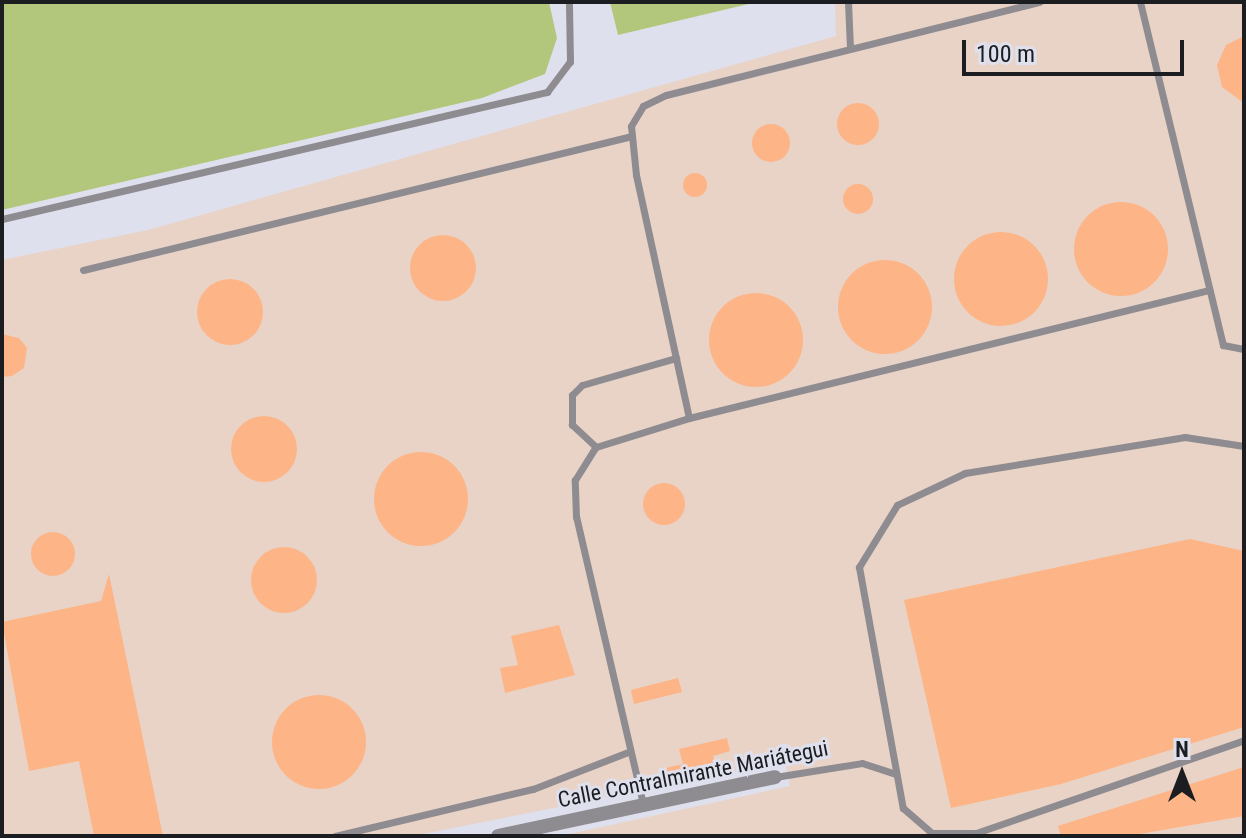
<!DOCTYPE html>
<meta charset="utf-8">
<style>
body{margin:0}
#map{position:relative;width:1246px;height:838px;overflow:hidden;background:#dfe0ed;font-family:"Roboto Condensed",sans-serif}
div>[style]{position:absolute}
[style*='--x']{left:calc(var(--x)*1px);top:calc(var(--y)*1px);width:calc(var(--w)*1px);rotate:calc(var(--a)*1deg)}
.industrial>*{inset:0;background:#e9d3c6}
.green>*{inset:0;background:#b3c77c}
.building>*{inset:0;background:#fdb487}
.round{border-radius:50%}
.lane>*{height:7px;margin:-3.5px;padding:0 3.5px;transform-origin:3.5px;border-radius:3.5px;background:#8e8c91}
.street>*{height:14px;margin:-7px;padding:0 7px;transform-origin:7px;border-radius:7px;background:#8e8c91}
span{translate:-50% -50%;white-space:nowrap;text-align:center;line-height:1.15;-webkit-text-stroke:6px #dfe0ed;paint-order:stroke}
.street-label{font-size:22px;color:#1c1d21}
.frame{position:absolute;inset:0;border:4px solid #1c1d21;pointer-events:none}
.north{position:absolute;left:1142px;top:734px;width:80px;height:80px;-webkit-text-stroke:6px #dfe0ed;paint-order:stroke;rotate:0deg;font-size:22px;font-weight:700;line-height:32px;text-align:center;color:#1c1d21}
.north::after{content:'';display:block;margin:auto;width:28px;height:36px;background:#1c1d21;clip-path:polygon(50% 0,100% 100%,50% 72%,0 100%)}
.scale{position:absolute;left:962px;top:40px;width:222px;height:36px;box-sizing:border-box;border:4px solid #1c1d21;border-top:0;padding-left:10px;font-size:24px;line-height:28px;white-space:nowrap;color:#1c1d21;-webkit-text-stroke:6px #dfe0ed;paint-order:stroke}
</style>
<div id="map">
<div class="industrial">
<i style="clip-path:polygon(835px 2px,1244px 2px,1244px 836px,560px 836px,790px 786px,785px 762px,413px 836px,2px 836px,2px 260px,148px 230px,836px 36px)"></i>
</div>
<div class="green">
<i style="clip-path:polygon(2px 2px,549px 2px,557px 38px,545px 74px,482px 98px,2px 210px)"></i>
<i style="clip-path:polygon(610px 2px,757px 2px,618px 35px)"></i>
</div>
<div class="building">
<i style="clip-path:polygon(1244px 36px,1244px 103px,1222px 87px,1217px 65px,1226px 45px)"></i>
<i class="round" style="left:837px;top:103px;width:42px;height:42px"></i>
<i class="round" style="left:752px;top:124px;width:38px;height:38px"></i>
<i class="round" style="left:683px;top:173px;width:24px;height:24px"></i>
<i class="round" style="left:843px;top:184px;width:30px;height:30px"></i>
<i class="round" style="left:1074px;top:202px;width:94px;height:94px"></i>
<i class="round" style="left:954px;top:232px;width:94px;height:94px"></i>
<i class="round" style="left:410px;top:235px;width:66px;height:66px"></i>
<i class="round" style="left:838px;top:260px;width:94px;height:94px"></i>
<i class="round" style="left:197px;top:279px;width:66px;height:66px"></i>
<i class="round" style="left:709px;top:293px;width:94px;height:94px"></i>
<i style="clip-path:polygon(2px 334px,19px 338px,27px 348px,24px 368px,12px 376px,2px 377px)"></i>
<i class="round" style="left:231px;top:416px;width:66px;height:66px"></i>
<i class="round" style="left:374px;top:452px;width:94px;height:94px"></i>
<i class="round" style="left:643px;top:483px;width:42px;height:42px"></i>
<i class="round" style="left:31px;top:532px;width:44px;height:44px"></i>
<i style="clip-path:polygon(1190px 539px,1244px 551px,1244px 727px,1061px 784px,951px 808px,904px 600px)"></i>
<i class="round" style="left:251px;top:547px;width:66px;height:66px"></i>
<i style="clip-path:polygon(109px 574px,163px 836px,94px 836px,79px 761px,29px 771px,2px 622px,101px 601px)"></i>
<i style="clip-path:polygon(559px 625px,575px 675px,505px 693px,500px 668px,518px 665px,511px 636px)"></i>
<i style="clip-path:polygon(678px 678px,682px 692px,634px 704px,631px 690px)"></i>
<i class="round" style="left:272px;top:695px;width:94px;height:94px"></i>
<i style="clip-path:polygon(727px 738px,730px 751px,713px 756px,716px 770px,668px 782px,665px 768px,683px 764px,679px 749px)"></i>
<i style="clip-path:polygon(1244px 767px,1244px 816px,1128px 836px,1061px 836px,1058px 826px)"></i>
</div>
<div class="lane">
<i style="--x:848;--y:2;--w:46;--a:87.5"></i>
<i style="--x:1140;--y:2;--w:353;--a:76.4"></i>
<i style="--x:1223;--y:345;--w:21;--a:11"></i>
<i style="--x:2;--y:219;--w:560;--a:-13.12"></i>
<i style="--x:547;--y:92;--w:38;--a:-53"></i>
<i style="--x:570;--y:62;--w:60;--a:-91"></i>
<i style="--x:83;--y:270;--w:565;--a:-13.72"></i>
<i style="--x:689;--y:418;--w:249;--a:-102.3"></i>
<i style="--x:636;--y:175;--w:49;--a:-95.8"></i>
<i style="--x:631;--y:126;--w:23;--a:-59"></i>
<i style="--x:643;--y:106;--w:25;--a:-26"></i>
<i style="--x:666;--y:95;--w:385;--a:-14"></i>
<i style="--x:1244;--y:446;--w:60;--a:-171.3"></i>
<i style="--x:1185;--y:437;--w:223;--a:170.7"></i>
<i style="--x:965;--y:473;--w:75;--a:154.8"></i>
<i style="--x:897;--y:505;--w:73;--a:121.5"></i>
<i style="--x:859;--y:567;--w:245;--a:79.7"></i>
<i style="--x:903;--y:808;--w:38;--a:41"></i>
<i style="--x:932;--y:833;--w:44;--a:0"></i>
<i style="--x:976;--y:833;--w:284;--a:-19.1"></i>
<i style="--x:596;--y:447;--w:33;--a:-137"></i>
<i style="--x:572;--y:425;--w:30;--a:-90"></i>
<i style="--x:572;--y:395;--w:14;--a:-45"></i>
<i style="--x:582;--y:385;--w:98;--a:-16"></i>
<i style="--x:775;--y:777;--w:88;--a:-9.1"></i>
<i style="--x:862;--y:763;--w:36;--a:18"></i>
<i style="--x:643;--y:804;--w:295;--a:-103.1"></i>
<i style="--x:576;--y:517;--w:37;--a:-92"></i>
<i style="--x:575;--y:480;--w:39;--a:-58"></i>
<i style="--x:596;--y:447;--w:97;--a:-17.3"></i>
<i style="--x:689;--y:418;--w:536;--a:-13.83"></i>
<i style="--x:335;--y:836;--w:204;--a:-13.4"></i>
<i style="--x:533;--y:789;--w:102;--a:-21.3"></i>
</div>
<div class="street">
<i style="--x:498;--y:836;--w:283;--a:-12"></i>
</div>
<div class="street-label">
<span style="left:693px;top:774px;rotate:-11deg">Calle Contralmirante Mariátegui</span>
</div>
<div class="frame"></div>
<div class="north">N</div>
<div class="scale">100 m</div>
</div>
